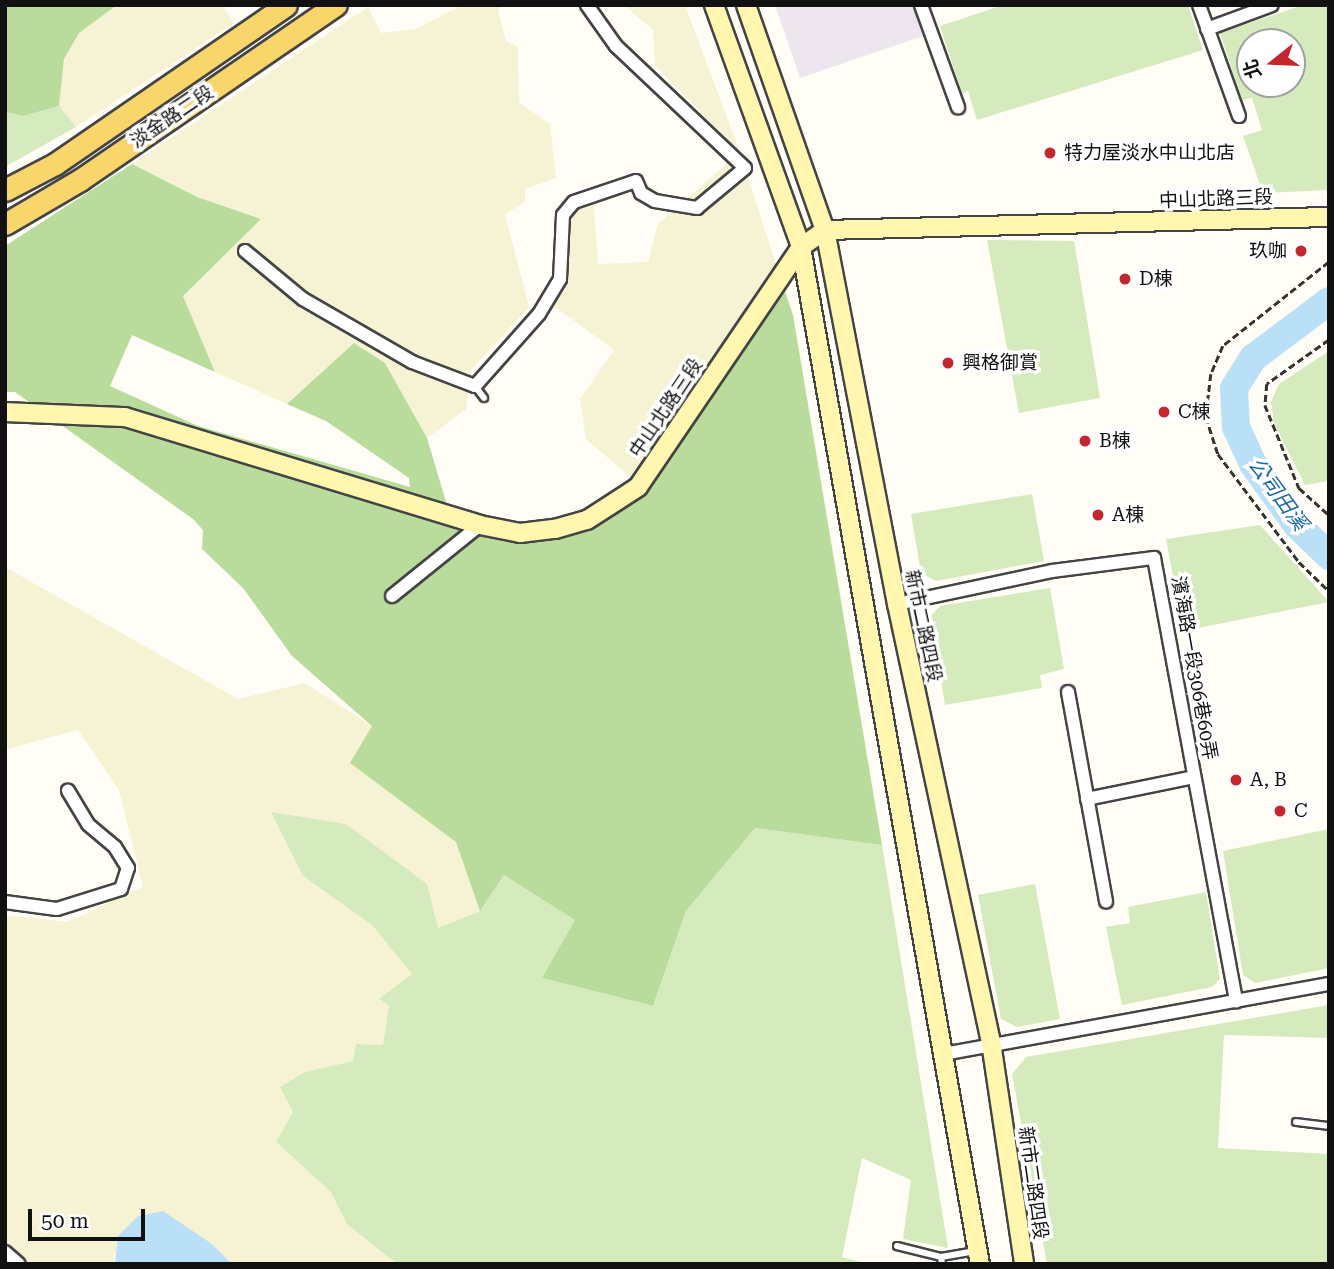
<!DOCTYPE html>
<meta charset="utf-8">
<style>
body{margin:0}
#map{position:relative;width:1334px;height:1269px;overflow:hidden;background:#fffdf5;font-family:"Roboto Serif","Noto Sans TC",serif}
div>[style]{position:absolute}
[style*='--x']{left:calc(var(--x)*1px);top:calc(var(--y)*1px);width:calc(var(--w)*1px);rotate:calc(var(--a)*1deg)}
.industrial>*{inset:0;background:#eee6ef}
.farmland>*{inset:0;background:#f6f3d4}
.green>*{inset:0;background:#d5ebbd}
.forest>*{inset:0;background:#b9dc9c}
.water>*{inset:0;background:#b9e0f7}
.river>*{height:28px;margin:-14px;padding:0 14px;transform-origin:14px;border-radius:14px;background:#b9e0f7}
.path>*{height:2.5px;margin-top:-1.25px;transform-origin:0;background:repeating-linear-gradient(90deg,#333 0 7px,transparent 0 10.5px)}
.roads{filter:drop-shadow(2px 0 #444) drop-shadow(-2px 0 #444) drop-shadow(0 2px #444) drop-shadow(0 -2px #444)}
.lane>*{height:6px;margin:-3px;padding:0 3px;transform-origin:3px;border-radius:3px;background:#fff}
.street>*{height:12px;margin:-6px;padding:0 6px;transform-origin:6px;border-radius:6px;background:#fff}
.secondary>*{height:18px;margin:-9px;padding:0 9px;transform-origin:9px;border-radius:9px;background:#fff6b0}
.primary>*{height:21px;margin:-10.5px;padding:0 10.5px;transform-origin:10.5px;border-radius:10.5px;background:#f9d66b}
.dots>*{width:19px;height:19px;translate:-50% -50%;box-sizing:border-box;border:4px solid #fff;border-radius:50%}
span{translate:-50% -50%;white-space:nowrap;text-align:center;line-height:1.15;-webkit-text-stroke:7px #fff;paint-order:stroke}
.street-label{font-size:19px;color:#111}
.poi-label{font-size:19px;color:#111}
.left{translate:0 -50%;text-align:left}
.right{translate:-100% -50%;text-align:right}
.water-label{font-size:21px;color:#1768a6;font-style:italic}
.frame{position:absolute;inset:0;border:7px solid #111;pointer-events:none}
.north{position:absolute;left:1236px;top:28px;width:70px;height:70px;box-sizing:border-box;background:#fff;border:2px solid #a0a0a0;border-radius:50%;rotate:252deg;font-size:19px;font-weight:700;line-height:28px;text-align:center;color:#111}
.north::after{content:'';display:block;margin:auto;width:24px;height:32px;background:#c4262e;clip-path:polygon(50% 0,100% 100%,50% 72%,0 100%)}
.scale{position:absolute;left:28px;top:1209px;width:117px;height:32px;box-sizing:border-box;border:4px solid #111;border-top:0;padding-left:9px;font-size:21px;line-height:24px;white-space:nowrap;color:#111;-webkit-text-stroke:5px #fff;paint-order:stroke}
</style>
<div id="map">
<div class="industrial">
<i style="clip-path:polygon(775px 5px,913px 5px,923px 36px,800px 78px)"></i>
</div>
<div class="farmland">
<i style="clip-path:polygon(117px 5px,223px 5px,234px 23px,76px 127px,59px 106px,64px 59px,79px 33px)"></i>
<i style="clip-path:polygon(462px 5px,503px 5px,498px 10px,506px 41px,518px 47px,519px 102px,550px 124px,556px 178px,525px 189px,525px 202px,505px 214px,529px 307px,472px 369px,466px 409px,427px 438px,385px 363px,354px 343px,287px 404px,215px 372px,183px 296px,261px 219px,197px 197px,132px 164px,368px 7px,381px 33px,416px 29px)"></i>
<i style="clip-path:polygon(624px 5px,685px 5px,740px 152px,779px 274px,638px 484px,586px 439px,580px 399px,614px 350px,554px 306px,565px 289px,570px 211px,594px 206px,598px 264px,648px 262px,658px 224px,740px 152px,655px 66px,653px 30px)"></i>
<i style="clip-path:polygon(5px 567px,238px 699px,305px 683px,372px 726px,351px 763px,457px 842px,480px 911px,438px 928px,346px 825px,271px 812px,303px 876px,372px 925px,413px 974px,380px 1000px,389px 1004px,383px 1045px,353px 1061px,305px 1072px,293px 1112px,276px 1142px,330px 1191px,347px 1224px,397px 1264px,232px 1264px,212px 1244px,113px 1255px,115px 1264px,5px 1264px,5px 915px,67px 922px,143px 887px,119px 790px,78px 730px,7px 749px)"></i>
</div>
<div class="green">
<i style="clip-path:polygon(1003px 5px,1188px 5px,1203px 50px,977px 120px,968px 91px,962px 93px,940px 26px)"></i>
<i style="clip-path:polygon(evenodd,1303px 5px,1329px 5px,1329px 190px,1263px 193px,1243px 136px,1262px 130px,1252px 98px,1242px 100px,1220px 33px,1303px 5px,1250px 42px,1292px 42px,1292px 84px,1250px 84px,1250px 42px)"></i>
<i style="clip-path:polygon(59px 106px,76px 127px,5px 167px,5px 112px,23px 116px)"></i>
<i style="clip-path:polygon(987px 240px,1074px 241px,1100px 398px,1019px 413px)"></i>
<i style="clip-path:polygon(1329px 351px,1329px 481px,1305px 485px,1274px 423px,1271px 402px,1279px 384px)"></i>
<i style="clip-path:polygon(1032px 494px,1044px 561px,936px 581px,921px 573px,911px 514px)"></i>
<i style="clip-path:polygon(1260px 525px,1329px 602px,1183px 631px,1166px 539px)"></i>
<i style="clip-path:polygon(1050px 588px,1064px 669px,1040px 675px,1042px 688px,945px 705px,930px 617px,940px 606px)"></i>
<i style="clip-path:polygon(271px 812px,346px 824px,427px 884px,438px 928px,480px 911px,504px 875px,576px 920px,542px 978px,653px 1006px,686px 911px,755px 828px,882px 845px,948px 1248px,903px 1239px,911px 1180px,862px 1158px,842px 1257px,868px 1264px,397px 1264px,347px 1224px,330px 1191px,276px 1142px,293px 1112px,280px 1087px,305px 1072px,353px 1061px,356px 1044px,383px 1045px,389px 1005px,379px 999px,412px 974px,372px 925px,303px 876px)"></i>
<i style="clip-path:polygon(1329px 829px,1329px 968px,1255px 983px,1243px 975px,1223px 851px)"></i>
<i style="clip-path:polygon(1035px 884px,1060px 1019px,1017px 1027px,1001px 1019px,978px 895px)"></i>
<i style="clip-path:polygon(1206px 892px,1220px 979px,1212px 987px,1122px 1005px,1106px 927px,1130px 923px,1128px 907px)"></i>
<i style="clip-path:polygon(1329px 1005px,1329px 1038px,1224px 1035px,1218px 1148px,1329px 1154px,1329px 1264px,1047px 1264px,1012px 1074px,1026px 1057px)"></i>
</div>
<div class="forest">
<i style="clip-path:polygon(5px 5px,117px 5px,79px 33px,64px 59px,59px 106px,23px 116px,5px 112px)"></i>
<i style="clip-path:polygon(132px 164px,197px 197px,261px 219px,183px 296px,215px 372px,132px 335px,110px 386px,198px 426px,410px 487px,409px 478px,326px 421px,287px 404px,354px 343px,385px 363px,427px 438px,449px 512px,534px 528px,597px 514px,638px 484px,779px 274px,793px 315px,882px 845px,755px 828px,686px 911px,653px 1006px,542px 978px,575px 920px,504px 875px,480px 911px,456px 842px,350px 763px,372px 726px,292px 656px,243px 588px,202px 549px,203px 530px,193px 519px,15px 392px,5px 392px,5px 246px)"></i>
</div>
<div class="water">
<i style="clip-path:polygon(163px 1211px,212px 1244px,232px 1264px,115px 1264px,118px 1236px,138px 1216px)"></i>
</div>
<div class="river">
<i style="--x:1329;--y:301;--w:95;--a:143.1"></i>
<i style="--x:1253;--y:358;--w:36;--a:122"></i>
<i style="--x:1234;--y:389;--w:38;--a:87"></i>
<i style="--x:1236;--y:427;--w:41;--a:65.3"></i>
<i style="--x:1253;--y:464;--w:75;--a:54.2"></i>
<i style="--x:1297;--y:525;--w:45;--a:44.1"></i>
</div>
<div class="path">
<i style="--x:1329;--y:262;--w:135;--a:141.6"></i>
<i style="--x:1223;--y:346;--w:30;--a:113"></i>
<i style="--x:1211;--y:374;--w:43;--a:96.6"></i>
<i style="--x:1206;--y:417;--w:39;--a:72"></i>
<i style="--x:1218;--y:454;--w:135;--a:53.1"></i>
<i style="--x:1299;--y:562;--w:42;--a:44"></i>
<i style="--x:1329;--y:340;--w:76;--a:144.6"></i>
<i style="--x:1267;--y:384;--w:21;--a:95"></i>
<i style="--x:1265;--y:405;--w:90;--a:67.7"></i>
<i style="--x:1299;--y:488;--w:40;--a:42"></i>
</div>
<div class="roads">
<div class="lane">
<i style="--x:475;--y:386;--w:15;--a:53"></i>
<i style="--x:1296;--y:1122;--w:33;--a:7"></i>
<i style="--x:897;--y:1246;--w:45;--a:14"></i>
<i style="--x:942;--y:1264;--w:7;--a:-98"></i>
<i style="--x:941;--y:1257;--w:35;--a:-10"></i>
</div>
<div class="street">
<i style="--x:921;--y:5;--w:109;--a:70.1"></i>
<i style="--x:1199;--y:5;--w:118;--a:70.2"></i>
<i style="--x:1207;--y:29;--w:69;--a:-20.3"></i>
<i style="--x:245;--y:251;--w:75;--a:39.6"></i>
<i style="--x:303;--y:299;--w:126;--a:30"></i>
<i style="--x:412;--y:362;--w:67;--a:20.9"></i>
<i style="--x:475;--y:386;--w:96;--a:-48.4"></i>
<i style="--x:539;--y:314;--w:41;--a:-59"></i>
<i style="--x:560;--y:279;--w:64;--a:-87.3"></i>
<i style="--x:563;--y:215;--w:17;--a:-50"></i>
<i style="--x:574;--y:202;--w:65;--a:-18.7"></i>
<i style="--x:636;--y:181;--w:13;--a:67"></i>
<i style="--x:641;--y:193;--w:16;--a:30"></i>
<i style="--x:655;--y:201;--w:43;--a:9.5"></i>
<i style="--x:697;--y:208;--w:62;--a:-39.8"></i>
<i style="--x:745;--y:168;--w:178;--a:-136.6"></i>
<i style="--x:616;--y:46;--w:50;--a:-125.3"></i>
<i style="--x:392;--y:596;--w:113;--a:-38.9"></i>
<i style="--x:897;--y:604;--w:158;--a:-12"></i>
<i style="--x:1052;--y:571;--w:103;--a:-7.3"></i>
<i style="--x:1154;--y:558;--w:451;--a:79.5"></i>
<i style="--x:1068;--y:692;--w:213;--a:79.7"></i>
<i style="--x:1087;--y:799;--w:109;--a:-11.6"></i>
<i style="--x:5;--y:902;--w:52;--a:7.7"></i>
<i style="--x:57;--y:909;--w:67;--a:-17.4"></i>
<i style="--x:121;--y:889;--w:22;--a:-72"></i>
<i style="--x:128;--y:868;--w:25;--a:-122"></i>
<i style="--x:115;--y:847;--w:35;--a:-140"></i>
<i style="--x:88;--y:824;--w:39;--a:-121"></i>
<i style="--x:943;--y:1054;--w:392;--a:-10.3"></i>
<i style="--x:5;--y:1252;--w:18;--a:41"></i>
</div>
<div class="secondary">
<i style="--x:714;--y:5;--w:257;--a:70.2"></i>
<i style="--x:801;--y:247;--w:1033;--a:80.02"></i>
<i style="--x:746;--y:5;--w:238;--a:70.7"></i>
<i style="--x:825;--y:230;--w:381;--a:79.1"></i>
<i style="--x:897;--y:604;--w:455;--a:77.9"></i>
<i style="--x:992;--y:1049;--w:217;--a:81.5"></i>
<i style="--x:5;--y:412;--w:120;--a:2.4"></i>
<i style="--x:125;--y:417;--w:371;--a:16.9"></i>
<i style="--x:480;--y:525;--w:41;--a:11.3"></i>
<i style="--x:520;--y:533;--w:35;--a:-7"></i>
<i style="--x:555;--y:529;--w:33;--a:-16"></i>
<i style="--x:587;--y:520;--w:61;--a:-32.9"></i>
<i style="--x:638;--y:487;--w:290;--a:-55.8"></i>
<i style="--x:801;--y:247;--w:29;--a:-35"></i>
<i style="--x:825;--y:230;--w:504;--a:-1.48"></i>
</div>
<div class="primary">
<i style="--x:5;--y:190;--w:56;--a:-27.5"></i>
<i style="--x:55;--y:164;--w:280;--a:-34.5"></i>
<i style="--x:5;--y:224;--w:87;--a:-30.4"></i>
<i style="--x:80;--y:180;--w:310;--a:-34.4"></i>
</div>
</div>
<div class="dots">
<i style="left:1050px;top:153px;background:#c4262e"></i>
<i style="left:1301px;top:251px;background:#c4262e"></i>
<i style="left:1125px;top:279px;background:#c4262e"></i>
<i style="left:948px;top:363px;background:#c4262e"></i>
<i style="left:1164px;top:412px;background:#c4262e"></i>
<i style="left:1085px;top:441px;background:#c4262e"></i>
<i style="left:1098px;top:515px;background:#c4262e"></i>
<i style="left:1236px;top:780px;background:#c4262e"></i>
<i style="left:1280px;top:811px;background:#c4262e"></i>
</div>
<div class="street-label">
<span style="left:172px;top:117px;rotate:-34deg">淡金路二段</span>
<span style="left:1216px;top:199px;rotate:-2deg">中山北路三段</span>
<span style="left:666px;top:408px;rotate:-56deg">中山北路三段</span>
<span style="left:923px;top:626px;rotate:78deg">新市二路四段</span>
<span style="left:1194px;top:668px;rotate:80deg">濱海路一段306巷60弄</span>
<span style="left:1033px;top:1183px;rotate:82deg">新市二路四段</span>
</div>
<div class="poi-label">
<span class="left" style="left:1064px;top:153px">特力屋淡水中山北店</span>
<span class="right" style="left:1287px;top:251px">玖咖</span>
<span class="left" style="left:1139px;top:279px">D棟</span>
<span class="left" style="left:962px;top:363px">興格御賞</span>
<span class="left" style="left:1178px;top:412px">C棟</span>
<span class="left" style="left:1099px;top:441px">B棟</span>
<span class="left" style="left:1112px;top:515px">A棟</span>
<span class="left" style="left:1250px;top:780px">A, B</span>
<span class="left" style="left:1294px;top:811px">C</span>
</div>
<div class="water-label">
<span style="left:1278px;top:494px;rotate:54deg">公司田溪</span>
</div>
<div class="frame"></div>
<div class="north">北</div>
<div class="scale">50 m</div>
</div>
